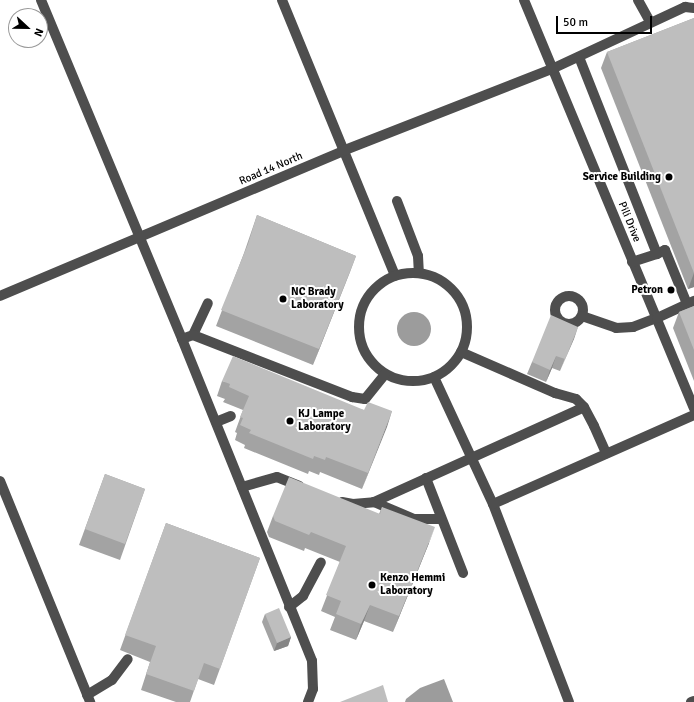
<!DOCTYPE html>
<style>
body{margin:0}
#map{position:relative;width:694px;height:702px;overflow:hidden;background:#fff;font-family:Signika,sans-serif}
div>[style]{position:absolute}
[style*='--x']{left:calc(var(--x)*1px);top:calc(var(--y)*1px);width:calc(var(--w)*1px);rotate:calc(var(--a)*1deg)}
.water>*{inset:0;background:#9c9c9c}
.round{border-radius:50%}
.minor>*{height:10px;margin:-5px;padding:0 5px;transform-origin:5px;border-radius:5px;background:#4e4e4e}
.minor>.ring{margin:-5px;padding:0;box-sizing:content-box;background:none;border:10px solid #4e4e4e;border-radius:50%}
.wall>*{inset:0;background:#a3a3a3}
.shaded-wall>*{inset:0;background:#858585}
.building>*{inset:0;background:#bebebe}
.dots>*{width:11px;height:11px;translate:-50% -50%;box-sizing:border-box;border:2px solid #fff;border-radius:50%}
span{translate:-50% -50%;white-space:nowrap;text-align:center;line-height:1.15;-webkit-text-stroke:4px #fff;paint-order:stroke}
.street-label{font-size:11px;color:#000}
.poi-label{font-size:11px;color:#000;font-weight:700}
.right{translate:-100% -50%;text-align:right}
.left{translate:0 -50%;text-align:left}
.north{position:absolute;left:8px;top:8px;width:40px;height:40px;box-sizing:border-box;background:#fff;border:1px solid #999;border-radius:50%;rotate:112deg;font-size:11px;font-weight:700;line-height:16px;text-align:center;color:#000}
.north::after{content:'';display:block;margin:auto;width:14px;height:18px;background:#000;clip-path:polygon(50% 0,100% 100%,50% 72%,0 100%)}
.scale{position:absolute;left:556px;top:16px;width:96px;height:18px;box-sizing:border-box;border:2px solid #000;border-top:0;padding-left:5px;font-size:12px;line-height:14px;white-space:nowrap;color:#000;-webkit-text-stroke:3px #fff;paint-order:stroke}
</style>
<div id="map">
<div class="water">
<i class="round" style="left:397px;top:312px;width:34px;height:34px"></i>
<i style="clip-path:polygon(444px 679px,453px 702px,405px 702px,406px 699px,420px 688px)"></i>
</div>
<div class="minor">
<i style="--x:41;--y:0;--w:367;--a:67.4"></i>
<i style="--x:182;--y:339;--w:347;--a:68"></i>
<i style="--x:312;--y:661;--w:28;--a:88"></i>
<i style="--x:313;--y:689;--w:14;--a:111"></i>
<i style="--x:282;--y:0;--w:298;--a:67.7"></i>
<i style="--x:524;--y:0;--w:442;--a:67.4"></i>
<i style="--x:638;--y:0;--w:25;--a:61"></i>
<i style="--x:579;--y:57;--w:212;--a:68.4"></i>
<i style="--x:657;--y:254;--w:9;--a:-27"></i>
<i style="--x:665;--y:250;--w:58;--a:67.8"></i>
<i style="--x:397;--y:201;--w:59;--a:69.1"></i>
<i style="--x:418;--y:256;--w:17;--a:87"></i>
<i style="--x:632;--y:262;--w:26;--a:-18"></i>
<i class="ring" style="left:359px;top:273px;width:98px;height:98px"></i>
<i class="ring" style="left:555px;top:296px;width:18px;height:18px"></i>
<i style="--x:0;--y:296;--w:375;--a:-22.9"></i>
<i style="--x:345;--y:150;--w:225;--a:-21.4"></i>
<i style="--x:554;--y:68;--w:145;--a:-25"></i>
<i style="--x:685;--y:7;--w:9;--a:6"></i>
<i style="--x:582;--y:316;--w:36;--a:19"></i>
<i style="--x:616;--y:328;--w:17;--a:-3"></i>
<i style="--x:633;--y:327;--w:26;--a:-21"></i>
<i style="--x:657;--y:318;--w:41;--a:-24.7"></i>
<i style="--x:193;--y:335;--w:35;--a:-65"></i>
<i style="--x:182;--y:339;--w:12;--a:-20"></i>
<i style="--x:193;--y:335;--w:171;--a:21.3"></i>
<i style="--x:352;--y:397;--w:13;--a:9"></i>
<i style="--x:365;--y:399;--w:32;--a:-51"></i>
<i style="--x:461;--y:352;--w:103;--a:23.6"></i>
<i style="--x:555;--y:393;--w:22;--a:16"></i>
<i style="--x:576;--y:399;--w:11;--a:45"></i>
<i style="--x:584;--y:407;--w:21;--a:62"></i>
<i style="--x:594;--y:426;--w:30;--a:66"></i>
<i style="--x:434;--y:377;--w:140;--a:65.1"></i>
<i style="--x:493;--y:504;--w:212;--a:69"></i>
<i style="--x:216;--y:422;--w:16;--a:-22"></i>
<i style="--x:426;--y:478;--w:102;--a:68.7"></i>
<i style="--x:0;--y:481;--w:239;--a:67.8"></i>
<i style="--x:242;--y:487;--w:36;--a:-16"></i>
<i style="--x:277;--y:477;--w:24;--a:22"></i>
<i style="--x:342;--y:502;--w:11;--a:10"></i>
<i style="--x:353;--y:504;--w:21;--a:-5"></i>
<i style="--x:374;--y:502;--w:230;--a:-24.3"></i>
<i style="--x:374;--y:502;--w:43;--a:23"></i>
<i style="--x:414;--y:519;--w:27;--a:0"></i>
<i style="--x:493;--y:504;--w:220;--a:-23.9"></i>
<i style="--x:289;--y:607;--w:18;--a:-38"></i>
<i style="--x:303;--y:596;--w:38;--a:-62"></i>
<i style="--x:87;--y:695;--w:29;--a:-31"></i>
<i style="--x:112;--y:680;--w:26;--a:-53"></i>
<i style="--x:691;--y:702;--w:3;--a:-18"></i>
</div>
<div class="wall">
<i style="clip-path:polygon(694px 18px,694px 287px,688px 289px,601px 68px,607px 52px)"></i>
<i style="clip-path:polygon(257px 215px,356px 256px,313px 365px,216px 326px,244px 253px)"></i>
<i style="clip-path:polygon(694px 306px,694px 381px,673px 328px,679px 312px)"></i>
<i style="clip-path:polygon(578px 327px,560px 371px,552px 368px,546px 382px,527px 374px,532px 362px)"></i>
<i style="clip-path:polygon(222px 381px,364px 410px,392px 411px,362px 489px,320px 472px,319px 475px,309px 471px,308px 474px,244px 448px,245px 445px,235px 440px,237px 433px,235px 432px,243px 410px,223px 402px,225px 399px,217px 396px)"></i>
<i style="clip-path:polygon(105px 474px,145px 489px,120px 560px,79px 545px)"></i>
<i style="clip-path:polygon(382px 507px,429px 543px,393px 632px,364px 621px,356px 640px,330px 630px,335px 617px,321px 611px,340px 562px,305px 548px,304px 551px,269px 537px,267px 532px,273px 516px,379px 514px)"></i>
<i style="clip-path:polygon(166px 523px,260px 558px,214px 685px,198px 679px,190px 702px,176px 702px,141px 690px,150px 662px,120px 650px)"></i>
<i style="clip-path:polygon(265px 614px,291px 637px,288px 646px,274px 651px,262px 622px)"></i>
</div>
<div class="shaded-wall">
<i style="clip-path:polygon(356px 256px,350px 272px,313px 365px,319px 349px)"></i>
<i style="clip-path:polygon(694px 273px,694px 287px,688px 289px)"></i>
<i style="clip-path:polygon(578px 327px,574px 339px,560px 371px,565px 359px)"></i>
<i style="clip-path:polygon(556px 356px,552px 368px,546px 382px,550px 370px)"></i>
<i style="clip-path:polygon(392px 411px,387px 427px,362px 489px,368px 473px)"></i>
<i style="clip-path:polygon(435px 527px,429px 543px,393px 632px,399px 616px)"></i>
<i style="clip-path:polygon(370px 605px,364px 621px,356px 640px,361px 624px)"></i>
<i style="clip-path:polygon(291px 637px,288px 646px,274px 651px,277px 643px)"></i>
</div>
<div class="building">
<i style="clip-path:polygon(694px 18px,694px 273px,607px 52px)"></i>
<i style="clip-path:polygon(257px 215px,356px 256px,319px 349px,221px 310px,248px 244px)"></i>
<i style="clip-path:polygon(694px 306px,694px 350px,679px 312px)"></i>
<i style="clip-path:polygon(551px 315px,578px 327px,565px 359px,556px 356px,550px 370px,532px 362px)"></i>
<i style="clip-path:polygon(233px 356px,364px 410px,368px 402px,392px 411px,368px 473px,326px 457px,325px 460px,314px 456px,313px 459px,249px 433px,251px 430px,240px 425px,243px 418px,240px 417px,249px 396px,229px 387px,230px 384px,222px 381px)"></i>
<i style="clip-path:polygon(105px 474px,145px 489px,125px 544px,85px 529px)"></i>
<i style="clip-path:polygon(289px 477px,380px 514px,382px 507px,435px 527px,399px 616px,370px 605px,361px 624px,336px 614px,341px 601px,326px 595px,346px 546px,311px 532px,309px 535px,275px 521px,273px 516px)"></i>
<i style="clip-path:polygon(166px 523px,260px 558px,220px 669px,204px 663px,194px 691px,146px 674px,156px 646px,125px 635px)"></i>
<i style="clip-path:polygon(279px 608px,291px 637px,277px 643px,265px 614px)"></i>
<i style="clip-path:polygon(383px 685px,388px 702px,340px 702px)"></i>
</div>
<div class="dots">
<i style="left:669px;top:177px;background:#000"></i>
<i style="left:671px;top:290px;background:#000"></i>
<i style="left:283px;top:299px;background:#000"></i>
<i style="left:290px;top:421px;background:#000"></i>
<i style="left:372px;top:585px;background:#000"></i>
</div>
<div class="street-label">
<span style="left:271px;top:169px;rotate:-23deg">Road 14 North</span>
<span style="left:629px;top:222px;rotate:68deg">Pili Drive</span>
</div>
<div class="poi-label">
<span class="right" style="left:661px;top:177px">Service Building</span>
<span class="right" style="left:663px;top:290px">Petron</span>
<span class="left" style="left:291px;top:299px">NC Brady<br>Laboratory</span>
<span class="left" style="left:298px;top:421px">KJ Lampe<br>Laboratory</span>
<span class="left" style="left:380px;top:585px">Kenzo Hemmi<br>Laboratory</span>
</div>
<div class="north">N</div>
<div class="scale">50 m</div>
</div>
